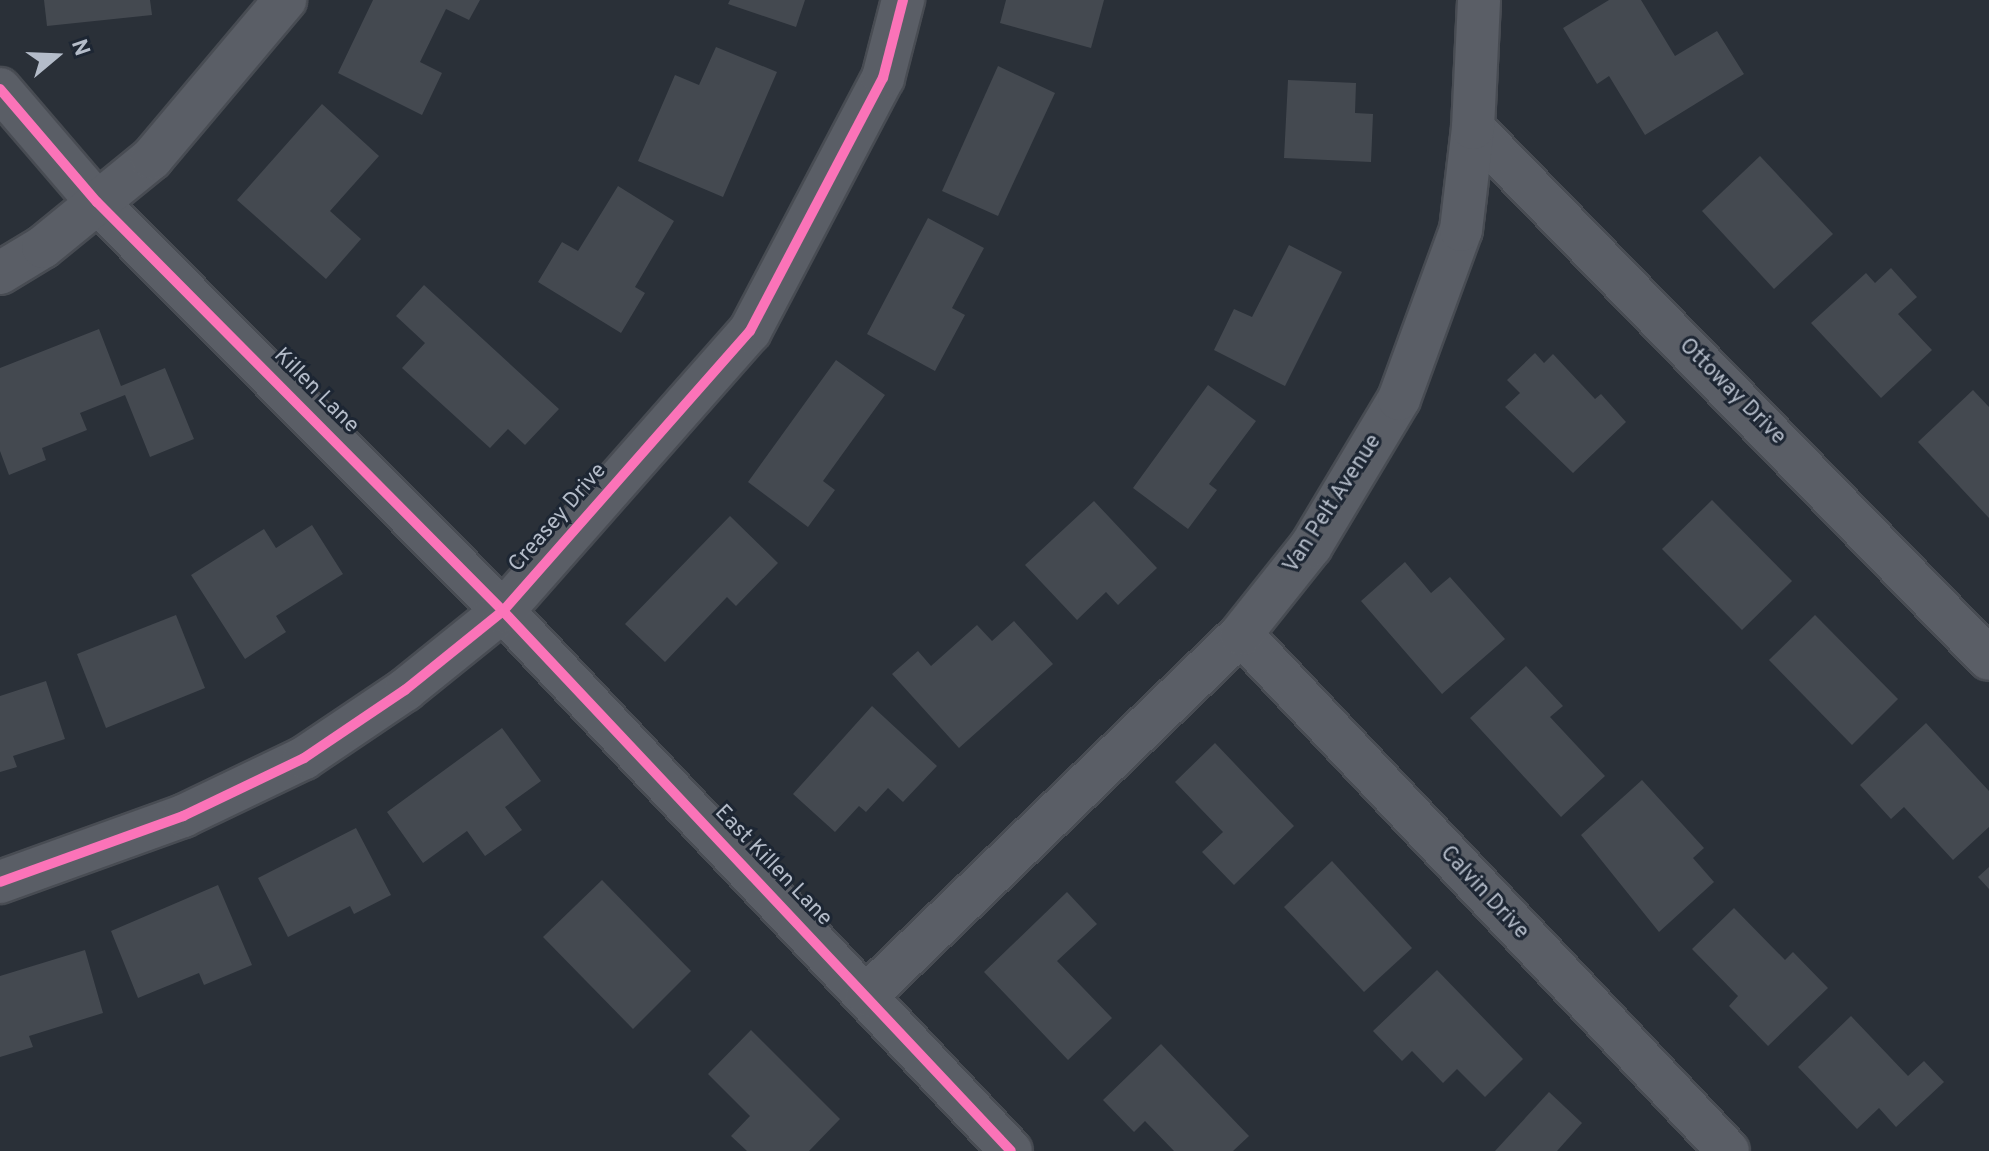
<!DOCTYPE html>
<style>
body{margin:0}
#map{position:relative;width:1989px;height:1151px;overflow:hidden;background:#2a3038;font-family:Overpass,sans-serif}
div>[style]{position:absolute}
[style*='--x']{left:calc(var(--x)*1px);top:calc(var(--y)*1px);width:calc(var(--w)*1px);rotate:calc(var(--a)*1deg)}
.building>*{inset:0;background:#444950}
.roads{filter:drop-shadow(2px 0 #484c53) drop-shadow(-2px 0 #484c53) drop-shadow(0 2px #484c53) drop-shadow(0 -2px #484c53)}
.minor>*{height:42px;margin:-21px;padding:0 21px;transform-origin:21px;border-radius:21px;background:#5a5e66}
.cycleway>*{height:10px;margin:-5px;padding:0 5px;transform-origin:5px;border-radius:5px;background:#fb73b8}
span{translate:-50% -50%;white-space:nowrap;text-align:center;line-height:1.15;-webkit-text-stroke:6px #1d2633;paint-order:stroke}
.street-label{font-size:22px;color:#b4bcc9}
.north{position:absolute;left:16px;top:16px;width:80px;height:80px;-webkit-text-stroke:6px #1d2633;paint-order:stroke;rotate:71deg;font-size:22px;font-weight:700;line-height:32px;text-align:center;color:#b4bcc9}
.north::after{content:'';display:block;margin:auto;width:28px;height:36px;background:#b4bcc9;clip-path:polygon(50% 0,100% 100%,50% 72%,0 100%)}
</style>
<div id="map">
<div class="building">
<i style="clip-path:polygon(44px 0,150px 0,152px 15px,47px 26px)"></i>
<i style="clip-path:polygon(373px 0,480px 0,469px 20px,446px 9px,420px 62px,442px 73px,422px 115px,338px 73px)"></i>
<i style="clip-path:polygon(730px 0,805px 0,796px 27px,728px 4px)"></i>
<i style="clip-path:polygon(1006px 0,1104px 0,1091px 48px,1000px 23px)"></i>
<i style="clip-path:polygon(1609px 0,1641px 0,1675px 56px,1717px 31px,1744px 74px,1645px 135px,1609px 76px,1597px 84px,1563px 28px)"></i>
<i style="clip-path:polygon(716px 47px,777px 72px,723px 197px,638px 161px,675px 75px,699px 85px)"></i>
<i style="clip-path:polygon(998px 66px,1055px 93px,998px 216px,942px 191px)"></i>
<i style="clip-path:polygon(1288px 80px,1356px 83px,1355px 113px,1373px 114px,1371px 162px,1284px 158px)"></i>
<i style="clip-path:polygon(322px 104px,379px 156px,330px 211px,361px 239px,326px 279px,237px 200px)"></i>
<i style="clip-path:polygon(1760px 156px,1833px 234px,1774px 289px,1702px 211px)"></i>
<i style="clip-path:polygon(618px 186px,674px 221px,635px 287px,645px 293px,621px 333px,538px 282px,562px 242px,578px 251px)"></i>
<i style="clip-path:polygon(928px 218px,984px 248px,952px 308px,965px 315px,935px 371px,867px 334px)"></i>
<i style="clip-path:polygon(1289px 245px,1342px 272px,1285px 386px,1214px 350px,1234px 309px,1252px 317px)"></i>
<i style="clip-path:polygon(1891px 268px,1917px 297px,1898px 314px,1932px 350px,1881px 398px,1811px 323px,1866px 273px,1875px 283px)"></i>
<i style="clip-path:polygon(424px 285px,559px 409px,525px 445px,508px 429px,490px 448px,402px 368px,425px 343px,396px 316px)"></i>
<i style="clip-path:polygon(99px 329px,121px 386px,165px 368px,194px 439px,150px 457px,125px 395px,80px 413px,87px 430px,42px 448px,46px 460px,9px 475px,0 451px,0 368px)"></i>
<i style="clip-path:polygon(1535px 353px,1544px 363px,1553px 354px,1595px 399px,1601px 394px,1626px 422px,1573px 473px,1505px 407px,1520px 393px,1507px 380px)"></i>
<i style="clip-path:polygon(836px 360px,885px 395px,823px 481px,835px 490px,808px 527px,748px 482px)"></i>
<i style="clip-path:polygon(1208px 385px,1256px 421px,1209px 484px,1217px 490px,1188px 529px,1133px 488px)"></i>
<i style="clip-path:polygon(1973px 390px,1989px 407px,1989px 518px,1918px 442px)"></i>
<i style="clip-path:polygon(1712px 500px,1792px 581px,1742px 630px,1662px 549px)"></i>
<i style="clip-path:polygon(1094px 501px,1157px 568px,1118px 605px,1106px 592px,1077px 620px,1025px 565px)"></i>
<i style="clip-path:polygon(730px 516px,778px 563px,736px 606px,727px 597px,665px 662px,625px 624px)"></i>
<i style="clip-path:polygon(312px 525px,343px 574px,276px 616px,286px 632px,245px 659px,191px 575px,264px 529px,276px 548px)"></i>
<i style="clip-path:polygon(1405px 562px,1431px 593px,1450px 577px,1505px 639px,1442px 694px,1361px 601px)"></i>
<i style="clip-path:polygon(176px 615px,205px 688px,106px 728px,77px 654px)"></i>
<i style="clip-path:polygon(1815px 615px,1898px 699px,1852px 745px,1769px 660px)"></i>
<i style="clip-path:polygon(1014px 621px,1053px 664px,959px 748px,892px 674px,918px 651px,931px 666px,977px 625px,992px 641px)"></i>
<i style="clip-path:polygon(1526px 666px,1563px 706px,1550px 717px,1605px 776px,1561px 817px,1470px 718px)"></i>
<i style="clip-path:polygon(46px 681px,65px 739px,13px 756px,17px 767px,0 772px,0 696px)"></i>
<i style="clip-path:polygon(872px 706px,937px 766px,903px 802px,888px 788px,866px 812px,859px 806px,835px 832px,793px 794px)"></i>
<i style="clip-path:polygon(1926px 723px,1989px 791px,1989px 827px,1953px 860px,1904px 807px,1891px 819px,1860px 785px)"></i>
<i style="clip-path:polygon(502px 728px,541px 781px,505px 807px,522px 830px,485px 856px,467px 831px,423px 863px,387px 812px)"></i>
<i style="clip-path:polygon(1215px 743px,1294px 826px,1234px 885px,1202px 852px,1223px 832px,1175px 782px)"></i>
<i style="clip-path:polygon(1642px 780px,1704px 848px,1693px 858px,1714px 882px,1659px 932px,1581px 835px)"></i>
<i style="clip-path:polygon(356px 828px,391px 895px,354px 914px,350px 906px,288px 937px,258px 878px)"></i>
<i style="clip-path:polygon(1332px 861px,1412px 948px,1364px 992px,1284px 907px)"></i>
<i style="clip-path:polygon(1989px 867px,1989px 889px,1978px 877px)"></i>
<i style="clip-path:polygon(602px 880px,691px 971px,633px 1029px,543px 937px)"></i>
<i style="clip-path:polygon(218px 885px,252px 965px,204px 985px,199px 973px,138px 998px,111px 931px)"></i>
<i style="clip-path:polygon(1067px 892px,1097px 924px,1057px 961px,1112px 1018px,1068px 1060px,984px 972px)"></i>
<i style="clip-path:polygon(1734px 908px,1785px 960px,1793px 952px,1828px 988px,1768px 1046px,1729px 1006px,1738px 996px,1692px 949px)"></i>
<i style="clip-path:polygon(85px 950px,103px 1013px,29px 1036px,33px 1047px,0 1057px,0 976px)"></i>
<i style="clip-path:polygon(1437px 970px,1523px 1059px,1485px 1097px,1457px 1069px,1443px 1083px,1412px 1051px,1402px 1061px,1373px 1031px)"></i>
<i style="clip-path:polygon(1851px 1016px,1908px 1076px,1924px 1061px,1944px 1082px,1896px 1127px,1879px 1108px,1857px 1129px,1798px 1067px)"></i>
<i style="clip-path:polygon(751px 1030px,840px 1119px,809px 1151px,747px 1151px,731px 1136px,750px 1116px,708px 1074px)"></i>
<i style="clip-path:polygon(1161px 1044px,1249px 1136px,1233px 1151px,1174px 1151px,1145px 1121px,1134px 1132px,1103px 1100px)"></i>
<i style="clip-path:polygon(1549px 1092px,1582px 1123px,1557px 1151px,1495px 1151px)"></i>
</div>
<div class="roads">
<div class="minor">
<i style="--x:0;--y:89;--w:149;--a:49.4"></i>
<i style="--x:97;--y:202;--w:576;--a:45.21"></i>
<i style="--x:503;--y:611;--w:741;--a:46.75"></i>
<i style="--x:1473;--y:128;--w:740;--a:45.82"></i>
<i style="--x:0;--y:273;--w:50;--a:-31.2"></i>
<i style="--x:43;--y:247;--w:141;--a:-39.2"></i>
<i style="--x:152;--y:158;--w:207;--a:-49.9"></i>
<i style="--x:1241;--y:634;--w:710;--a:46.71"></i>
<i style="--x:0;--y:882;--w:195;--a:-19.8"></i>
<i style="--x:183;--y:816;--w:134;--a:-25.6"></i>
<i style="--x:304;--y:758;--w:122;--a:-34"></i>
<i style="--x:405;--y:690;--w:126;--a:-38.9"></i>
<i style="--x:503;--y:611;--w:373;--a:-48.6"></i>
<i style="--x:750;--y:331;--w:286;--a:-62.3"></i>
<i style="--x:883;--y:78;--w:81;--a:-75.6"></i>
<i style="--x:867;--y:995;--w:520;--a:-43.99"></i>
<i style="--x:1241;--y:634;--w:112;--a:-51.5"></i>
<i style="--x:1311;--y:546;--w:171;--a:-59.1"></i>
<i style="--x:1399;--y:399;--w:180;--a:-69.9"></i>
<i style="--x:1461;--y:230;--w:103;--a:-83.3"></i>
<i style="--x:1473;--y:128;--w:128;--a:-87.3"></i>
</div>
</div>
<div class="cycleway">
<i style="--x:0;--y:89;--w:149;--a:49.4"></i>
<i style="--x:97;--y:202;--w:576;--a:45.21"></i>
<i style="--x:503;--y:611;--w:741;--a:46.75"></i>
<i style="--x:0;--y:882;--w:195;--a:-19.8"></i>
<i style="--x:183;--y:816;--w:134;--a:-25.6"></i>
<i style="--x:304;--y:758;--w:122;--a:-34"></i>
<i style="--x:405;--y:690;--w:126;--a:-38.9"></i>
<i style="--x:503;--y:611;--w:373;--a:-48.6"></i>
<i style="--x:750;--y:331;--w:286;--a:-62.3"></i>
<i style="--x:883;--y:78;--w:81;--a:-75.6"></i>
</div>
<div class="street-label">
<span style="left:316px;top:391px;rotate:45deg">Killen Lane</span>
<span style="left:1732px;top:392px;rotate:45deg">Ottoway Drive</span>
<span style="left:1333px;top:504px;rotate:-57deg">Van Pelt Avenue</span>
<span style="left:558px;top:518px;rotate:-49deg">Creasey Drive</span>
<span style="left:773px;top:866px;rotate:46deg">East Killen Lane</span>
<span style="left:1484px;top:893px;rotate:47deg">Calvin Drive</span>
</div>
<div class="north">N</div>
</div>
